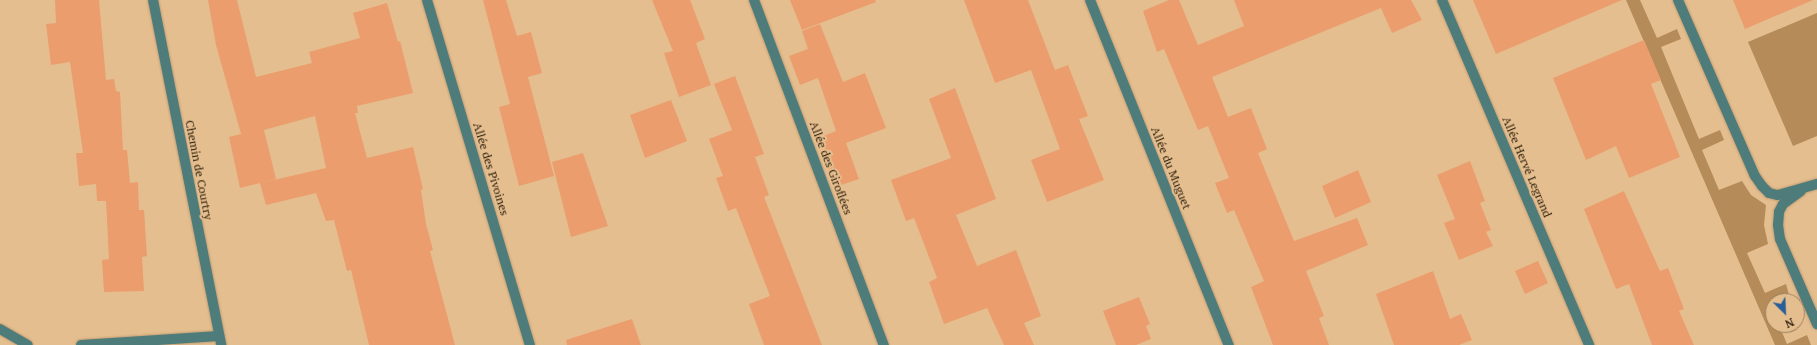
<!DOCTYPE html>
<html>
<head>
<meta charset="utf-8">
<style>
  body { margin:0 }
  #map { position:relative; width:1817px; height:345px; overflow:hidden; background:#e5be8f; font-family:"PT Serif",serif }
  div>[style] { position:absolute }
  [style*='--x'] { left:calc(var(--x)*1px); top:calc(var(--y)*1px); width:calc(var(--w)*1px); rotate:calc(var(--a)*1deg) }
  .green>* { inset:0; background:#b48b59 }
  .building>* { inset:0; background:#eb9d6d }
  .roads { filter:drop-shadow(0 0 1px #c09e74) drop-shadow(0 0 1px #c09e74) }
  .minor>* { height:10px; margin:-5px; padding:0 5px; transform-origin:5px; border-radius:5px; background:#4e7c7a }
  span { translate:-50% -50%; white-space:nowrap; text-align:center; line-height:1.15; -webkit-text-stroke:4px #e5be8f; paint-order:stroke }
  .street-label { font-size:12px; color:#2b1d0a }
  .north { position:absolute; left:1765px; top:293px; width:40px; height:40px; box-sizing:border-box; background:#e5be8f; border:1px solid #9b7e5a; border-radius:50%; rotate:156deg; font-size:11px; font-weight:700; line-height:16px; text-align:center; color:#2b1d0a }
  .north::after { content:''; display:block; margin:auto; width:14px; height:18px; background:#285f98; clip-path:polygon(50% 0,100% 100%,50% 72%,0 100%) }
</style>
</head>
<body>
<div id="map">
  <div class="green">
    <div style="clip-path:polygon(1626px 0,1640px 0,1657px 38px,1677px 29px,1681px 39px,1661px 47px,1699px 139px,1720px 130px,1724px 140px,1702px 150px,1719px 190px,1742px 181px,1751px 195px,1766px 205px,1764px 225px,1768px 244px,1747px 253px,1765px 293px,1786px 284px,1789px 295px,1769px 304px,1773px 312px,1773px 325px,1779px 325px,1787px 344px,1807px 335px,1811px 345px,1775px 345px)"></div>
    <div style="clip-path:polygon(1817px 13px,1817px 136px,1793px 146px,1748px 42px)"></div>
  </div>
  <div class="building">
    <div style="clip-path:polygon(55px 0,99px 0,106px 80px,114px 79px,116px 91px,120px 92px,123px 150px,127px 150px,130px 183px,138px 182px,139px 210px,144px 210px,147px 256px,142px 257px,144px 291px,104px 292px,102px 260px,109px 259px,106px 201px,97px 201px,96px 184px,79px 186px,76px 153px,83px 153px,70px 62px,51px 65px,46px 24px,56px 23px)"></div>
    <div style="clip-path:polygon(evenodd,208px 0,237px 0,256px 77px,312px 63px,309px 52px,360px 38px,353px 13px,387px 3px,398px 42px,400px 41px,413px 93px,357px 106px,358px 113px,355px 113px,367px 158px,413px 147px,423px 189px,421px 190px,426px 224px,433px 250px,430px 251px,455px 345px,369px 345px,351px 270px,347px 271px,334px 220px,326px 221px,316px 193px,266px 205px,260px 183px,240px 188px,229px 137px,241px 134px,216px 45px,208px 0,315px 116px,326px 168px,265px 182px,276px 179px,264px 130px,315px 116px)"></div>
    <div style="clip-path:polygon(483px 0,506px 0,517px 36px,531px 32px,542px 73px,528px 77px,554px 176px,519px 186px,499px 107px,510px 104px)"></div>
    <div style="clip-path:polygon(652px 0,690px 0,705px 39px,696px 43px,711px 85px,679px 97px,664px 53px,673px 51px)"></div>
    <div style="clip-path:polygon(790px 0,875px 0,876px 2px,802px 30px)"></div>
    <div style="clip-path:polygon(964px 0,1028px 0,1055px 70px,1068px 65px,1088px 116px,1079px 119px,1104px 180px,1047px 202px,1031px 160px,1060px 149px,1031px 70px,995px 83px)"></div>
    <div style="clip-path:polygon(1169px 0,1179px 0,1198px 45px,1244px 26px,1234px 0,1411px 0,1422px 20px,1392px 33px,1381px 8px,1212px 77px,1228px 117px,1251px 108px,1267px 149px,1258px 153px,1294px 241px,1357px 218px,1368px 245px,1306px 271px,1324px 316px,1319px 318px,1329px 345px,1273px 345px,1251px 287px,1264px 281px,1234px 210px,1227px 213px,1215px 183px,1229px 178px,1208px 126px,1198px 130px,1164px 49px,1157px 52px,1143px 11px)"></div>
    <div style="clip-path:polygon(1473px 0,1622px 0,1496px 54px)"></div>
    <div style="clip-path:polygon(1733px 0,1813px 0,1745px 29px)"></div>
    <div style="clip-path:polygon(820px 24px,843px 82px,865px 73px,886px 128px,846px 143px,859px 179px,835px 187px,816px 139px,836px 131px,818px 78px,800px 85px,789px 56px,808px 49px,802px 31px)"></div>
    <div style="clip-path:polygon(1644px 40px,1661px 80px,1651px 84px,1680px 157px,1629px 178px,1616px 146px,1586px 160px,1553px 78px)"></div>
    <div style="clip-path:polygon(735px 76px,764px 154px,755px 157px,769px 195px,764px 197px,822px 345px,764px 345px,749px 304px,770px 296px,736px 208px,728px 211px,716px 178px,723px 176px,709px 139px,732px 130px,714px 84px)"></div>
    <div style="clip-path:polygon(955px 88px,996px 199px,956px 215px,977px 266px,1016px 250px,1041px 316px,1024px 323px,1034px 345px,1004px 345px,987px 308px,944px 324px,929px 282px,937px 278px,914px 218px,906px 221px,891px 180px,951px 158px,929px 99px)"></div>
    <div style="clip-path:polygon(671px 100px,687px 141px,645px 158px,630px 115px)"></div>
    <div style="clip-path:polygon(583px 153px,608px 226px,571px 237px,552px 162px)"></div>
    <div style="clip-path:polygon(1470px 161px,1485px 201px,1480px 203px,1491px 230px,1486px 232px,1493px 246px,1459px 260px,1444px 223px,1455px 219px,1437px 175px)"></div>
    <div style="clip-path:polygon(1358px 170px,1371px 202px,1335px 218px,1322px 186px)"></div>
    <div style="clip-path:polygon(1624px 191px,1660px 271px,1668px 268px,1684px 309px,1679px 311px,1694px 345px,1652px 345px,1629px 284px,1616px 289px,1584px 209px)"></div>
    <div style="clip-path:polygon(1538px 261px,1548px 283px,1525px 294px,1515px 271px)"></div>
    <div style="clip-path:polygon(1433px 271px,1450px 319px,1461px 314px,1472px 340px,1459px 345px,1394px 345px,1376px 294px)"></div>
    <div style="clip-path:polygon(1139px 297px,1150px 324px,1146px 326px,1151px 339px,1136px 345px,1116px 345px,1103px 311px)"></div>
    <div style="clip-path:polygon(632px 319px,641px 345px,567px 345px,566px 340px)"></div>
  </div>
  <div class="roads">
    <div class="minor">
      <div style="--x:153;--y:0;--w:352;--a:78.8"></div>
      <div style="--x:427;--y:0;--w:360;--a:73.4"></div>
      <div style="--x:754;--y:0;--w:369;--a:69.4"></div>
      <div style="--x:1090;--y:0;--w:372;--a:68.1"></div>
      <div style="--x:1442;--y:0;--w:375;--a:66.9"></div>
      <div style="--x:1678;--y:0;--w:192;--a:66.4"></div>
      <div style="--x:1755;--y:176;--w:12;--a:55"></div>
      <div style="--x:1762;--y:186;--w:10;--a:45"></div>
      <div style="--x:1769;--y:193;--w:9;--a:13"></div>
      <div style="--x:1778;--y:195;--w:41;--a:-15.8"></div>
      <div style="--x:1801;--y:191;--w:22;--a:144"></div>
      <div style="--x:1783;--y:204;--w:9;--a:117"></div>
      <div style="--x:1779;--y:212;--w:13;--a:94"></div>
      <div style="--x:1778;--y:225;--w:14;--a:82"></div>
      <div style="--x:1780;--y:239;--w:93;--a:66.5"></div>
      <div style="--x:0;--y:329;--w:32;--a:30"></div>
      <div style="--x:81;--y:345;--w:138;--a:-3.7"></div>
    </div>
  </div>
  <div class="street-label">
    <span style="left:1527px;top:167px;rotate:67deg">Allée Hervé Legrand</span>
    <span style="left:831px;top:168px;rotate:69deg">Allée des Giroflées</span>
    <span style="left:1171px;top:168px;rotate:68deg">Allée du Muguet</span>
    <span style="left:491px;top:169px;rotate:73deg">Allée des Pivoines</span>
    <span style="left:199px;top:170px;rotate:79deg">Chemin de Courtry</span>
  </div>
  <div class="north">N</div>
</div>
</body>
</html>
